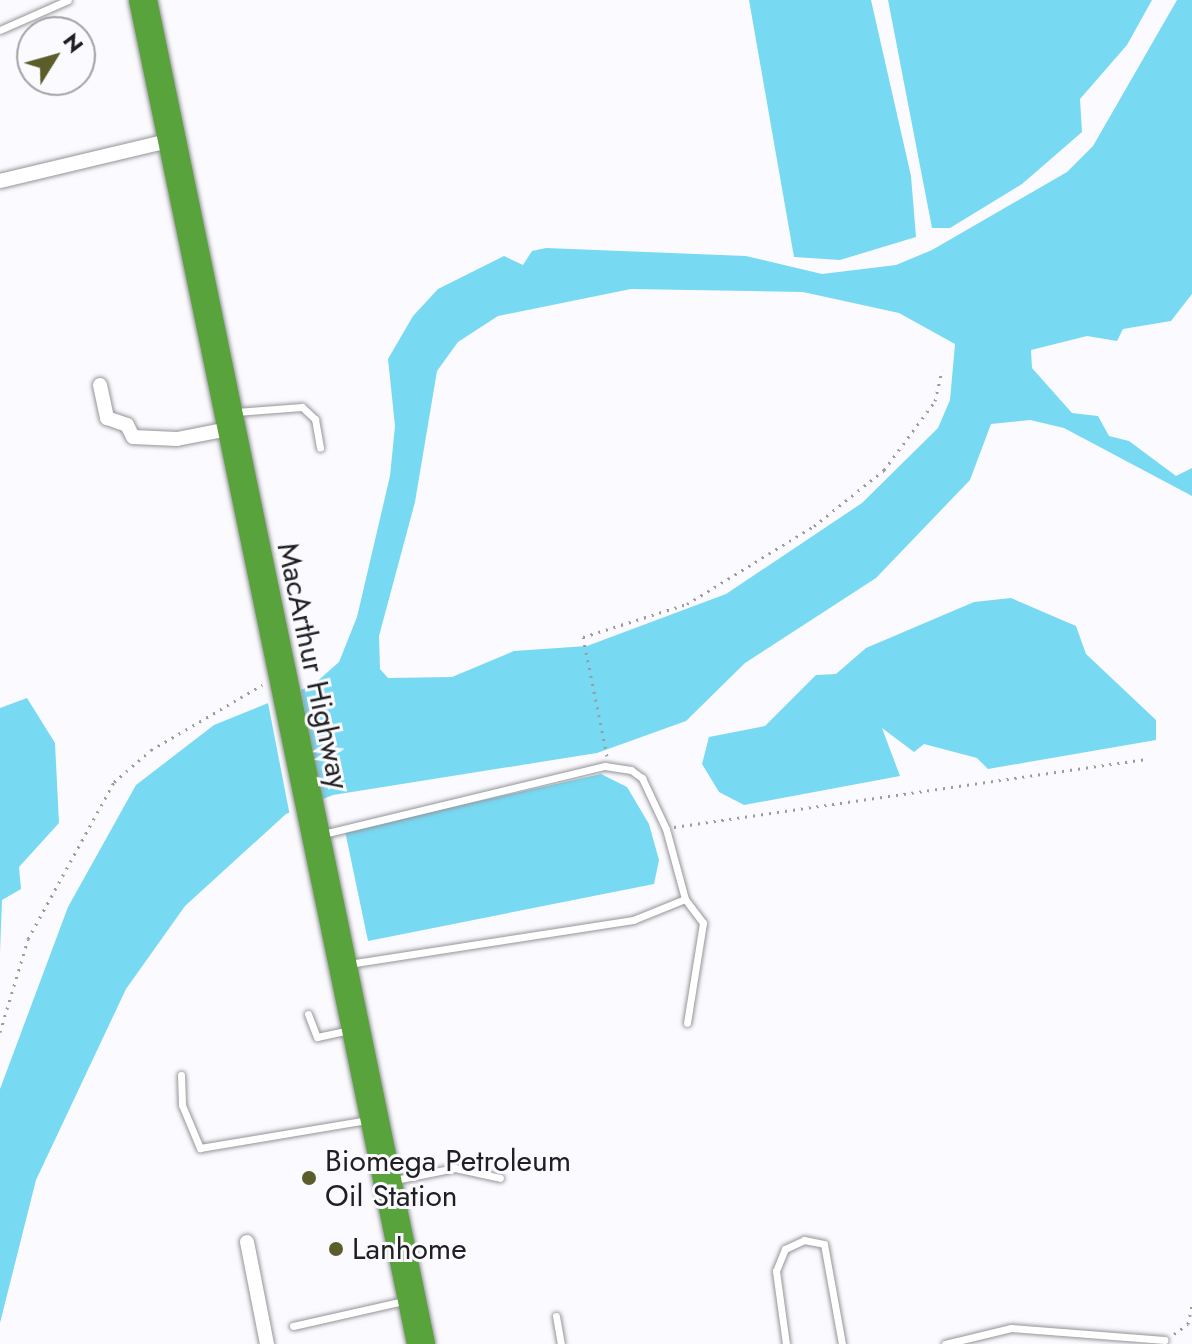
<!DOCTYPE html>
<html>
<head>
<meta charset="utf-8">
<style>
  body { margin:0 }
  #map { position:relative; width:1192px; height:1344px; overflow:hidden; background:#fbfbff; font-family:Jost,sans-serif }
  div>[style] { position:absolute }
  [style*='--x'] { left:calc(var(--x)*1px); top:calc(var(--y)*1px); width:calc(var(--w)*1px); rotate:calc(var(--a)*1deg) }
  .water>* { inset:0; background:#78d9f2 }
  .pier>* { inset:0; background:#fbfbff }
  .path>* { height:3px; margin-top:-1.5px; transform-origin:0; background:repeating-linear-gradient(90deg,#9c9c9f 0 2px,transparent 0 8px) }
  .roads { filter:drop-shadow(0 0 2px #949499) drop-shadow(0 0 2px #949499) }
  .lane>* { height:7px; margin:-3.5px; padding:0 3.5px; transform-origin:3.5px; border-radius:3.5px; background:#fff }
  .street>* { height:14px; margin:-7px; padding:0 7px; transform-origin:7px; border-radius:7px; background:#fff }
  .highway>* { height:28px; margin:-14px; padding:0 14px; transform-origin:14px; border-radius:14px; background:#59a33c }
  .dots>* { width:22px; height:22px; translate:-50% -50%; box-sizing:border-box; border:4px solid #fbfbff; border-radius:50% }
  span { translate:-50% -50%; white-space:nowrap; text-align:center; line-height:1.15; -webkit-text-stroke:6px #fbfbff; paint-order:stroke }
  .street-label { font-size:30px; color:#202022 }
  .poi-label { font-size:30px; color:#202022 }
  .left { translate:0 -50%; text-align:left }
  .north { position:absolute; left:16px; top:16px; width:80px; height:80px; box-sizing:border-box; background:#fbfbff; border:2px solid #a3a3a7; border-radius:50%; rotate:53deg; font-size:22px; font-weight:700; line-height:32px; text-align:center; color:#202022 }
  .north::after { content:''; display:block; margin:auto; width:28px; height:36px; background:#5b5e2b; clip-path:polygon(50% 0,100% 100%,50% 72%,0 100%) }
</style>
</head>
<body>
<div id="map">
  <div class="water">
    <div style="clip-path:polygon(871px 0,911px 176px,916px 237px,840px 260px,794px 257px,749px 0)"></div>
    <div style="clip-path:polygon(888px 0,1152px 0,1127px 45px,1080px 99px,1082px 132px,1022px 184px,950px 228px,932px 228px)"></div>
    <div style="clip-path:polygon(evenodd,1177px 0,1192px 0,1192px 294px,1171px 321px,1123px 329px,1117px 341px,1087px 336px,1031px 350px,1032px 368px,1072px 413px,1098px 416px,1109px 436px,1129px 441px,1176px 476px,1192px 468px,1192px 496px,1064px 428px,1030px 420px,991px 424px,970px 480px,876px 578px,745px 663px,686px 721px,597px 753px,333px 795px,286px 814px,185px 906px,126px 989px,36px 1180px,0 1323px,0 1089px,68px 907px,136px 785px,214px 725px,313px 685px,339px 662px,357px 617px,390px 476px,395px 426px,388px 359px,413px 316px,438px 289px,504px 256px,523px 265px,532px 251px,546px 248px,746px 256px,822px 274px,896px 265px,932px 250px,1067px 172px,1093px 146px,1177px 0,631px 289px,803px 292px,899px 313px,955px 344px,950px 400px,938px 428px,862px 503px,726px 594px,587px 646px,514px 651px,452px 677px,388px 678px,380px 669px,379px 636px,415px 502px,437px 371px,458px 342px,498px 316px,631px 289px)"></div>
    <div style="clip-path:polygon(1011px 598px,1076px 626px,1086px 654px,1156px 720px,1156px 740px,988px 769px,977px 758px,924px 744px,914px 752px,882px 728px,900px 776px,744px 805px,719px 792px,702px 764px,709px 737px,765px 726px,816px 675px,836px 674px,866px 648px,974px 602px)"></div>
    <div style="clip-path:polygon(27px 698px,55px 743px,59px 823px,19px 867px,21px 889px,2px 900px,0 953px,0 708px)"></div>
    <div style="clip-path:polygon(601px 774px,627px 787px,649px 824px,659px 860px,654px 884px,368px 941px,345px 831px)"></div>
  </div>
  <div class="pier">
    <div style="clip-path:polygon(300px 686px,323px 802px,290px 816px,267px 698px)"></div>
  </div>
  <div class="path">
    <div style="--x:607;--y:756;--w:121;--a:-101.4"></div>
    <div style="--x:583;--y:637;--w:109;--a:-17.6"></div>
    <div style="--x:687;--y:604;--w:149;--a:-31.6"></div>
    <div style="--x:814;--y:526;--w:90;--a:-38.7"></div>
    <div style="--x:884;--y:470;--w:86;--a:-53.5"></div>
    <div style="--x:935;--y:401;--w:32;--a:-77"></div>
    <div style="--x:674;--y:827;--w:474;--a:-8.2"></div>
    <div style="--x:0;--y:1032;--w:97;--a:-73.2"></div>
    <div style="--x:28;--y:939;--w:179;--a:-61.3"></div>
    <div style="--x:114;--y:782;--w:49;--a:-40.9"></div>
    <div style="--x:151;--y:750;--w:129;--a:-30.4"></div>
    <div style="--x:1174;--y:1334;--w:17;--a:-36"></div>
    <div style="--x:1188;--y:1324;--w:19;--a:-78"></div>
  </div>
  <div class="roads">
    <div class="lane">
      <div style="--x:0;--y:30;--w:74;--a:-23.8"></div>
      <div style="--x:236;--y:412;--w:66;--a:-4.3"></div>
      <div style="--x:302;--y:407;--w:18;--a:43"></div>
      <div style="--x:315;--y:419;--w:29;--a:80"></div>
      <div style="--x:323;--y:834;--w:290;--a:-13.6"></div>
      <div style="--x:605;--y:766;--w:26;--a:9"></div>
      <div style="--x:631;--y:770;--w:14;--a:36"></div>
      <div style="--x:642;--y:778;--w:56;--a:64.8"></div>
      <div style="--x:666;--y:829;--w:73;--a:74.8"></div>
      <div style="--x:685;--y:899;--w:56;--a:158"></div>
      <div style="--x:633;--y:920;--w:286;--a:171.2"></div>
      <div style="--x:685;--y:899;--w:30;--a:53"></div>
      <div style="--x:703;--y:923;--w:101;--a:99.1"></div>
      <div style="--x:308;--y:1014;--w:25;--a:69"></div>
      <div style="--x:317;--y:1037;--w:33;--a:-12"></div>
      <div style="--x:181;--y:1075;--w:30;--a:88"></div>
      <div style="--x:182;--y:1105;--w:47;--a:67.3"></div>
      <div style="--x:200;--y:1148;--w:169;--a:-9.5"></div>
      <div style="--x:395;--y:1180;--w:61;--a:-11.3"></div>
      <div style="--x:455;--y:1168;--w:46;--a:12.5"></div>
      <div style="--x:556;--y:1316;--w:28;--a:80"></div>
      <div style="--x:293;--y:1326;--w:114;--a:-12.7"></div>
      <div style="--x:786;--y:1344;--w:74;--a:-97.8"></div>
      <div style="--x:776;--y:1271;--w:24;--a:-68"></div>
      <div style="--x:785;--y:1249;--w:21;--a:-25"></div>
      <div style="--x:804;--y:1240;--w:20;--a:11"></div>
      <div style="--x:824;--y:1244;--w:102;--a:79.8"></div>
      <div style="--x:945;--y:1344;--w:68;--a:-13.6"></div>
      <div style="--x:1011;--y:1328;--w:154;--a:4.5"></div>
    </div>
    <div class="street">
      <div style="--x:0;--y:181;--w:177;--a:-13.4"></div>
      <div style="--x:100;--y:385;--w:34;--a:78"></div>
      <div style="--x:107;--y:418;--w:21;--a:19"></div>
      <div style="--x:127;--y:425;--w:13;--a:63"></div>
      <div style="--x:133;--y:437;--w:44;--a:2.6"></div>
      <div style="--x:177;--y:439;--w:53;--a:-10.9"></div>
      <div style="--x:247;--y:1242;--w:104;--a:78.9"></div>
    </div>
    <div class="highway">
      <div style="--x:143;--y:0;--w:1372;--a:78.31"></div>
    </div>
  </div>
  <div class="dots">
    <div style="left:309px;top:1178px;background:#5b5e2b"></div>
    <div style="left:336px;top:1249px;background:#5b5e2b"></div>
  </div>
  <div class="street-label">
    <span style="left:313px;top:666px;rotate:78deg">MacArthur Highway</span>
  </div>
  <div class="poi-label">
    <span class="left" style="left:325px;top:1178px">Biomega Petroleum<br>Oil Station</span>
    <span class="left" style="left:352px;top:1249px">Lanhome</span>
  </div>
  <div class="north">N</div>
</div>
</body>
</html>
